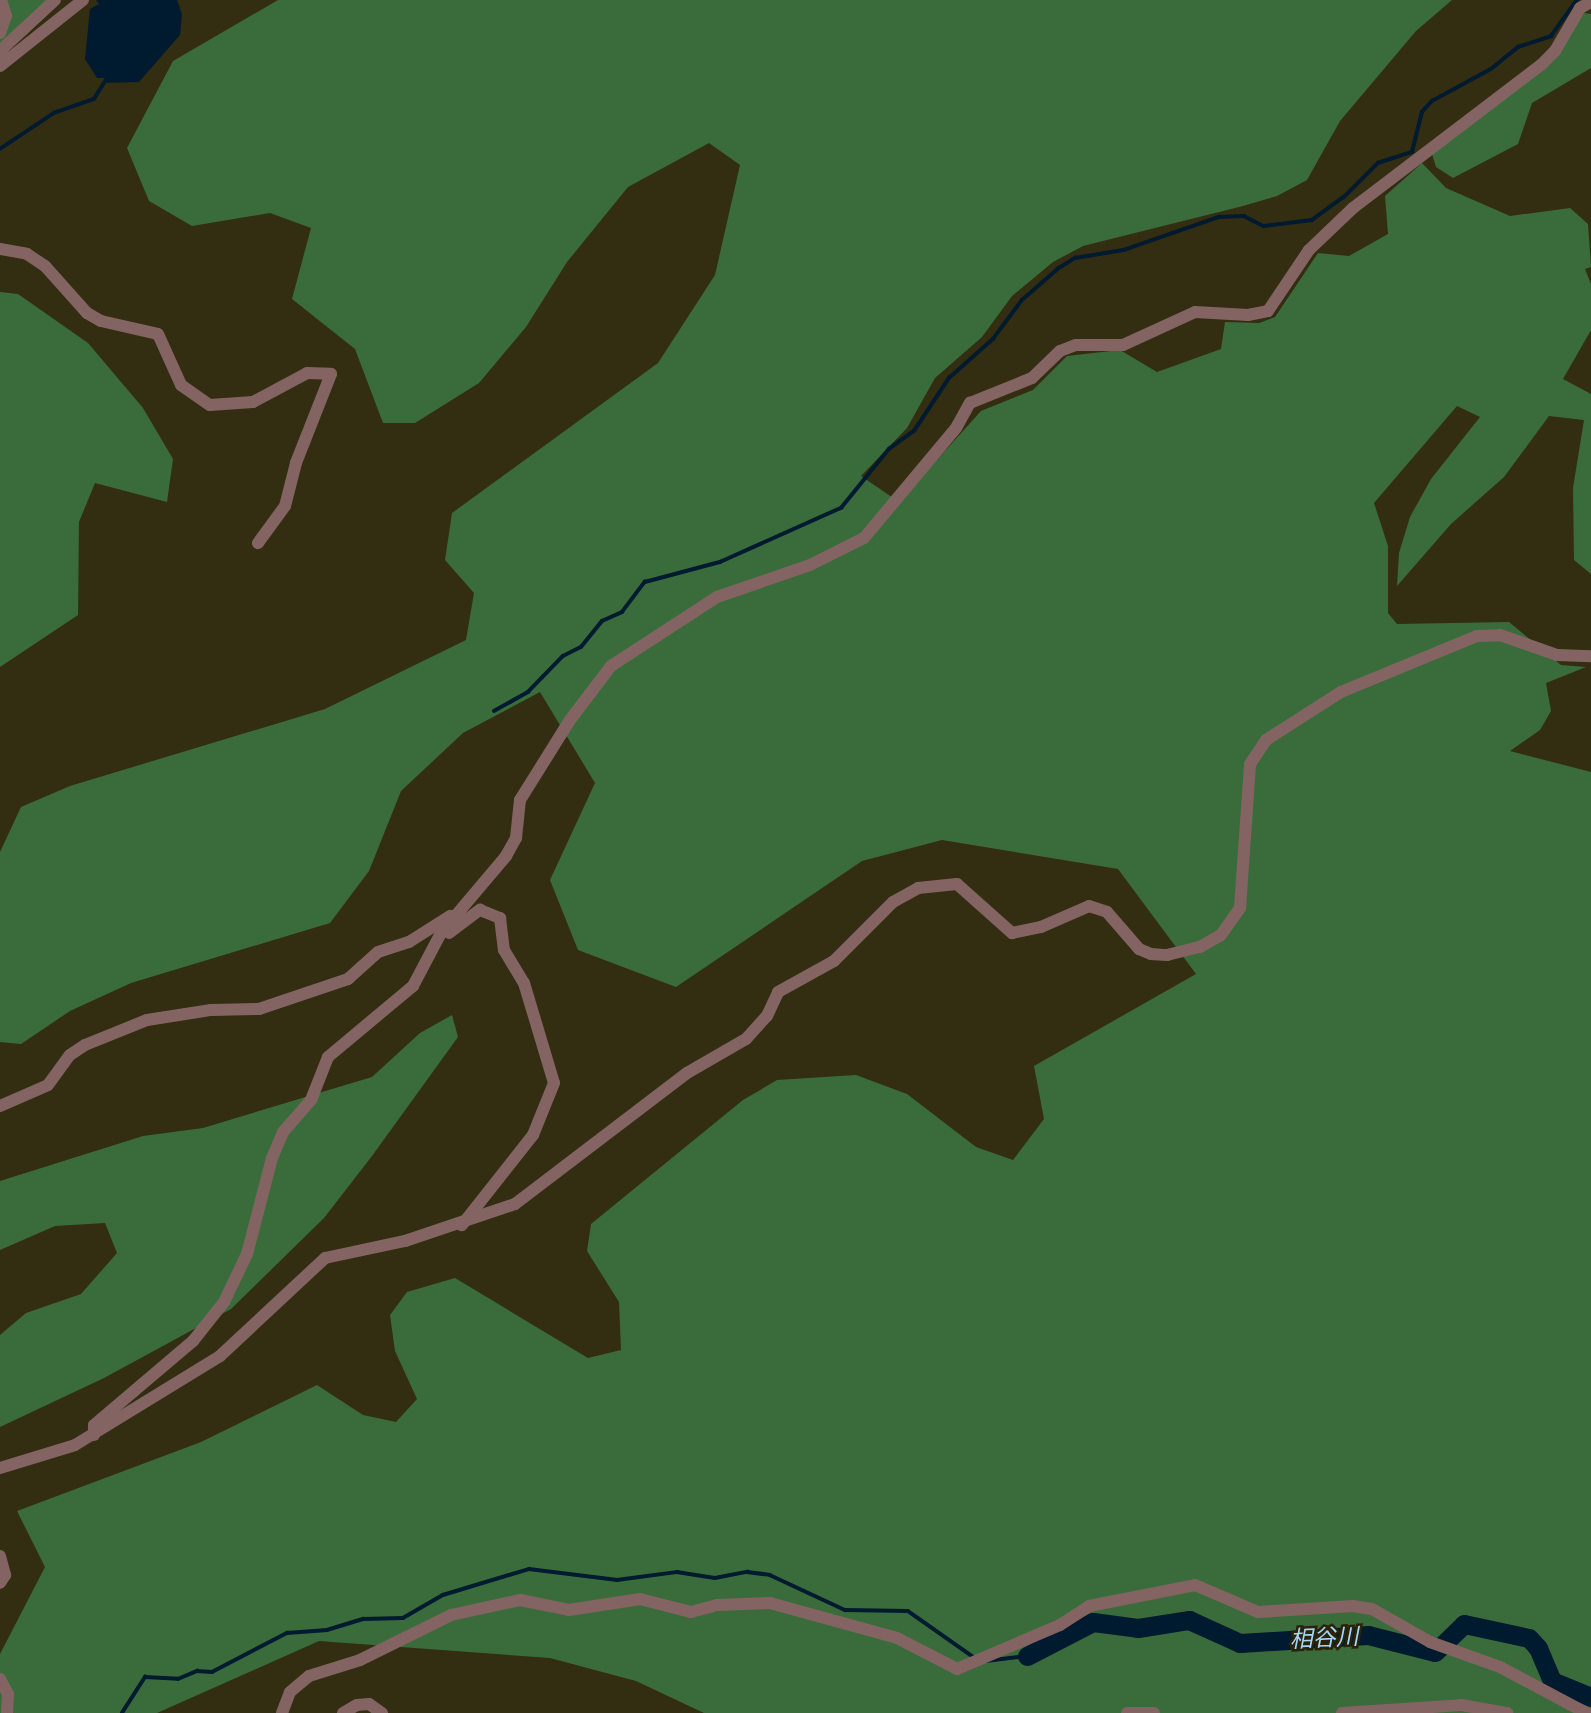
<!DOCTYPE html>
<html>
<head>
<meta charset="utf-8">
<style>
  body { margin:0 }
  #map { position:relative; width:1591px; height:1713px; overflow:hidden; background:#332d12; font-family:"PT Sans Narrow","Noto Sans JP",sans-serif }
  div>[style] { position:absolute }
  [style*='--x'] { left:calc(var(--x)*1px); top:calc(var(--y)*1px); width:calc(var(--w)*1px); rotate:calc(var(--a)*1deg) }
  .forest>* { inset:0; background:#3a6c3b }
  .water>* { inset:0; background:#001a30 }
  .stream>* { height:3.5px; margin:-1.75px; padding:0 1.75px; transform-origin:1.75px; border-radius:1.75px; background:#001a30 }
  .river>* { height:19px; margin:-9.5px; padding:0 9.5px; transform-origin:9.5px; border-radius:9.5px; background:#001a30 }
  .minor>* { height:12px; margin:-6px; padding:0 6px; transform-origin:6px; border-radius:6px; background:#846463 }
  span { translate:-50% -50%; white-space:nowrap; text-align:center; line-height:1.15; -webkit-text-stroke:5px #292308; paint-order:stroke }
  .water-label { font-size:23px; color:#a6d6fd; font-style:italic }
</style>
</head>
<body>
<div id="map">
  <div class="forest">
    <div style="clip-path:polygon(0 0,61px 0,0 47px)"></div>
    <div style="clip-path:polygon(278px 0,1452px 0,1416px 31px,1340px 121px,1307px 180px,1277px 196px,1243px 206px,1083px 246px,1053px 262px,1012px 296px,982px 337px,935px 378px,907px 428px,861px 476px,899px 502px,981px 411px,1033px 390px,1067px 356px,1120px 350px,1157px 372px,1221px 349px,1225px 322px,1259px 323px,1275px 317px,1318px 253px,1349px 256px,1388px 234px,1385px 196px,1422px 163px,1446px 188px,1510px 216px,1570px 208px,1588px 224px,1591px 267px,1585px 269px,1591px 284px,1591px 330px,1563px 379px,1591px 394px,1591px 574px,1574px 560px,1573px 488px,1584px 420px,1549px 416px,1504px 477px,1451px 524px,1397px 586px,1399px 553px,1410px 517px,1431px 479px,1480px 417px,1457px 406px,1374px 503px,1388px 546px,1388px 613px,1397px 624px,1509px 622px,1561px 665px,1586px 667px,1546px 683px,1551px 711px,1540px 730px,1510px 751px,1591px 772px,1591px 1713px,704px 1713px,636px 1681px,550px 1658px,319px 1641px,157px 1713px,0 1713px,0 1654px,45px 1567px,17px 1511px,201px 1442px,317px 1385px,363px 1415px,396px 1422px,417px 1399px,395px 1351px,390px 1315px,407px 1292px,455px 1278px,588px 1358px,621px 1350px,619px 1302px,587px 1251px,591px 1224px,743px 1100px,777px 1080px,856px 1075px,907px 1094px,976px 1147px,1013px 1160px,1044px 1119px,1034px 1066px,1196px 974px,1118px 869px,942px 840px,862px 861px,676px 987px,578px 950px,550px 880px,595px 783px,540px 692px,463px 733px,401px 791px,369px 871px,330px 923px,131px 983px,70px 1011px,21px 1044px,0 1042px,0 852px,21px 807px,70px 786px,325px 709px,466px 640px,474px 593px,445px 560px,452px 513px,658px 363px,715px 275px,740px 165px,709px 143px,628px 187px,567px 262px,526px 327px,479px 383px,415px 423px,383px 423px,355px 349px,292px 299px,311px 228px,270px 213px,192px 226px,149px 201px,127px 148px,173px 61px)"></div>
    <div style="clip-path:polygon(1584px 13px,1591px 14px,1591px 68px,1532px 103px,1518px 144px,1453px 178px,1436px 167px,1432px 154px,1543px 70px)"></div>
    <div style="clip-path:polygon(0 292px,18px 294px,88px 343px,143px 408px,173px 459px,167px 502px,95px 483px,79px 522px,78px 615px,0 667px)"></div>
    <div style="clip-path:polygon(452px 1015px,458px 1037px,372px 1156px,324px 1218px,231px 1309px,104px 1378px,0 1427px,0 1335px,26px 1313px,81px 1294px,117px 1253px,105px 1223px,55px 1226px,0 1250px,0 1181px,143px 1136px,203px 1128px,372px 1077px,420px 1033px)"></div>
  </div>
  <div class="water">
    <div style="clip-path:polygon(96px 0,177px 0,182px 14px,180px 35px,139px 82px,103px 83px,106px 78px,97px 78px,85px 59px,90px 9px,99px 4px)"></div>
  </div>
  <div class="stream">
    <div style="--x:0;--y:149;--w:65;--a:-33.7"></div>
    <div style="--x:54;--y:113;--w:42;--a:-19.3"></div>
    <div style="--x:94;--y:99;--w:22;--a:-58"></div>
    <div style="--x:494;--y:711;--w:39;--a:-29"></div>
    <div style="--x:528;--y:692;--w:50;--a:-45.8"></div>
    <div style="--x:563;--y:656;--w:20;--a:-27"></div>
    <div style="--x:581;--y:647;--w:33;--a:-51"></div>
    <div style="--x:602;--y:621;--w:22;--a:-24"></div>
    <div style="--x:622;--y:612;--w:38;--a:-53"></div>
    <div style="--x:645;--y:582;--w:78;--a:-14.9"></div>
    <div style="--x:720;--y:562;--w:133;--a:-24.1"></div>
    <div style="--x:841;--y:508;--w:76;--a:-50.9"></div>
    <div style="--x:889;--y:449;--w:31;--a:-36"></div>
    <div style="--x:914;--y:431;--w:64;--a:-56.6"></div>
    <div style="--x:949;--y:378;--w:59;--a:-41.6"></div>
    <div style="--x:993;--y:339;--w:49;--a:-53.4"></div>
    <div style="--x:1022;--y:300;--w:49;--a:-40.9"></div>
    <div style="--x:1059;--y:268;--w:19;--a:-32"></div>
    <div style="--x:1075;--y:258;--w:50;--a:-9.3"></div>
    <div style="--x:1124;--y:250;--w:101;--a:-19.2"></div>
    <div style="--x:1219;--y:217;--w:25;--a:-2"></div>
    <div style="--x:1244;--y:216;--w:22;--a:27"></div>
    <div style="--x:1264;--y:226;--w:48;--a:-7.1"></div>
    <div style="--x:1312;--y:220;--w:39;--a:-36"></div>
    <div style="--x:1344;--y:197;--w:48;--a:-45"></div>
    <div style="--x:1378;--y:163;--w:36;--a:-18"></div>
    <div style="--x:1412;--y:152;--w:41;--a:-76"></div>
    <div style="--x:1422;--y:112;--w:15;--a:-48"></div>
    <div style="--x:1432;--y:101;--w:67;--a:-28.5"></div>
    <div style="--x:1491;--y:69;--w:35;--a:-39"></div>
    <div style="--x:1518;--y:47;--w:35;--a:-18"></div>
    <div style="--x:1551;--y:36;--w:44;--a:-54.2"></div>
    <div style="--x:986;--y:1661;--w:41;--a:-7"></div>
    <div style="--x:122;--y:1713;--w:43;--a:-57.4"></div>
    <div style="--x:145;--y:1677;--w:33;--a:3"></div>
    <div style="--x:178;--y:1679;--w:21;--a:-23"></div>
    <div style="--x:197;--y:1671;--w:15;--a:4"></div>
    <div style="--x:212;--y:1672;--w:85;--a:-27.5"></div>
    <div style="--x:287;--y:1633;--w:40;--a:-4.3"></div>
    <div style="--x:327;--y:1630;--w:38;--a:-17"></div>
    <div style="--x:363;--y:1619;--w:40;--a:-1.4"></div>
    <div style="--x:403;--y:1618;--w:46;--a:-29.9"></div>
    <div style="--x:443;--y:1595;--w:90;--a:-16.8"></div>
    <div style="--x:529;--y:1569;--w:89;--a:7.1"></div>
    <div style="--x:617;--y:1580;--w:61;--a:-7.6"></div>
    <div style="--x:677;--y:1572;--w:38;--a:9"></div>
    <div style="--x:715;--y:1578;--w:33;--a:-11"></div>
    <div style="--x:747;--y:1572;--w:23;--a:7"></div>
    <div style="--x:770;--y:1575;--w:83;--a:25"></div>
    <div style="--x:845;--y:1610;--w:63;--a:0.9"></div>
    <div style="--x:908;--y:1611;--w:82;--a:35"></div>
  </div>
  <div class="river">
    <div style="--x:1027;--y:1656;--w:74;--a:-27.3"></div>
    <div style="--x:1093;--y:1622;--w:45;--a:7.6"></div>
    <div style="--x:1138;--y:1628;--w:52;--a:-8.9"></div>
    <div style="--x:1189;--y:1620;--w:56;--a:24.3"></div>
    <div style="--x:1240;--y:1643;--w:128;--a:-3.6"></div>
    <div style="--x:1368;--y:1635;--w:69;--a:14.2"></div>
    <div style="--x:1435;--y:1652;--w:40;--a:-44"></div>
    <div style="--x:1464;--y:1624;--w:66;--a:12.2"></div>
    <div style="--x:1529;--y:1638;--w:13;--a:48"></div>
    <div style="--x:1538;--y:1648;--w:36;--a:67"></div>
    <div style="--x:1552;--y:1681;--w:42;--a:22.3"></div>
  </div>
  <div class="minor">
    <div style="--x:0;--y:33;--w:18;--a:-71"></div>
    <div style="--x:6;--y:16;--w:17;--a:-107"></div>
    <div style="--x:4;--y:62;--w:13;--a:-99"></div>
    <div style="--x:2;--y:49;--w:72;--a:-42.8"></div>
    <div style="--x:0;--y:66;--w:106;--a:-38.5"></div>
    <div style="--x:0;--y:249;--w:27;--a:10"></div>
    <div style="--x:27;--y:254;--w:22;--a:34"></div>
    <div style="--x:45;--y:266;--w:63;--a:48.2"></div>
    <div style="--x:87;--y:313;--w:16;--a:30"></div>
    <div style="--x:101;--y:321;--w:58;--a:12.8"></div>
    <div style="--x:158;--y:334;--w:56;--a:65.7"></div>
    <div style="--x:181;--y:385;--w:35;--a:35"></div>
    <div style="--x:210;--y:405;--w:43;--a:-4"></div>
    <div style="--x:253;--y:402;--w:61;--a:-28.2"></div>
    <div style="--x:307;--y:373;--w:24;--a:2"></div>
    <div style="--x:331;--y:374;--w:96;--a:111.5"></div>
    <div style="--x:296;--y:463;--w:44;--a:104.3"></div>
    <div style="--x:285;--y:506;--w:46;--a:126.1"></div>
    <div style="--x:449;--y:933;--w:39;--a:-37"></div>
    <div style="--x:480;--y:910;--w:22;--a:22"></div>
    <div style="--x:500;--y:918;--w:32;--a:83"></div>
    <div style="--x:504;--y:950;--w:39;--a:59"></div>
    <div style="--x:524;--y:983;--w:104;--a:73.3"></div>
    <div style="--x:554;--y:1083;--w:56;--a:112"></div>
    <div style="--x:533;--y:1135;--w:115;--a:128.3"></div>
    <div style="--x:0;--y:1106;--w:52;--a:-23.6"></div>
    <div style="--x:48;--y:1085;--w:37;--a:-54"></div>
    <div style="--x:70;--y:1055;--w:18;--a:-34"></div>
    <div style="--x:85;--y:1045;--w:67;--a:-22"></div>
    <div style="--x:147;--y:1020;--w:65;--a:-8.9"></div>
    <div style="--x:211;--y:1010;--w:48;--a:-1.2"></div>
    <div style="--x:259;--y:1009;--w:94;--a:-18.6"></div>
    <div style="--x:348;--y:979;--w:40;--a:-42"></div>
    <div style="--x:378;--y:952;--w:33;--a:-18"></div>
    <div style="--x:409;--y:942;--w:49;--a:-32.4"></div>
    <div style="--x:94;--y:1435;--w:10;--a:-90"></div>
    <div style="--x:94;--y:1425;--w:130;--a:-40.3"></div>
    <div style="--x:193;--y:1341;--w:50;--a:-51.5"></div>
    <div style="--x:224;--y:1302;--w:53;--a:-64.4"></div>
    <div style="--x:247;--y:1254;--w:99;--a:-75.4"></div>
    <div style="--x:272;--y:1158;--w:28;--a:-67"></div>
    <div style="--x:283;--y:1132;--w:43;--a:-48.8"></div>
    <div style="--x:311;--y:1100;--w:46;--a:-68.4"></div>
    <div style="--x:328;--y:1057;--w:111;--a:-39.9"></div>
    <div style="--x:413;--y:986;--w:60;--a:-62.2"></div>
    <div style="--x:441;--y:933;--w:101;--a:-49.8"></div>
    <div style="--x:506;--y:856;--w:21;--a:-61"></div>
    <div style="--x:516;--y:838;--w:38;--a:-84"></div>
    <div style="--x:520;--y:800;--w:94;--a:-58"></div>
    <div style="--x:570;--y:720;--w:68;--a:-52.8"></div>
    <div style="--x:611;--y:666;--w:126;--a:-33.1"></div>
    <div style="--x:717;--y:597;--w:98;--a:-19"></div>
    <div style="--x:810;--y:565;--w:60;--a:-26.6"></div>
    <div style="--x:864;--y:538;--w:143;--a:-50.1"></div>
    <div style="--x:956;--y:428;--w:29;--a:-61"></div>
    <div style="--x:970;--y:403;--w:67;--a:-22"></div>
    <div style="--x:1032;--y:378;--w:39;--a:-44"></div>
    <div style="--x:1060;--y:351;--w:17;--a:-21"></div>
    <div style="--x:1076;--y:345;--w:47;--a:0"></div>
    <div style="--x:1123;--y:345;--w:79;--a:-24.6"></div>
    <div style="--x:1195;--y:312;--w:53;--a:3.2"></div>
    <div style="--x:1248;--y:315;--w:20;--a:-11"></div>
    <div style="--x:1268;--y:311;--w:73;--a:-56.1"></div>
    <div style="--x:1309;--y:250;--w:61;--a:-43.7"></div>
    <div style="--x:1353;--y:208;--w:236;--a:-37.3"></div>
    <div style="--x:1541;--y:65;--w:20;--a:-45"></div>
    <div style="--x:1555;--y:51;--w:50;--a:-59.8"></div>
    <div style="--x:1580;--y:8;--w:13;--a:-29"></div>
    <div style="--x:0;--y:1468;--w:78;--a:-17"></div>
    <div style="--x:75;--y:1445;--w:170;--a:-31.5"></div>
    <div style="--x:220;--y:1356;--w:144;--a:-43"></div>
    <div style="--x:325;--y:1258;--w:82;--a:-12"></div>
    <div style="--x:405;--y:1241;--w:116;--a:-18.6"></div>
    <div style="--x:515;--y:1204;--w:216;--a:-37.3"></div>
    <div style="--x:687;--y:1073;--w:68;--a:-30"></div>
    <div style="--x:746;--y:1039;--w:31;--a:-48"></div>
    <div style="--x:767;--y:1016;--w:26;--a:-65"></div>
    <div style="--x:778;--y:992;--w:64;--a:-29"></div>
    <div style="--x:834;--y:961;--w:83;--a:-45"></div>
    <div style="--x:893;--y:902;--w:29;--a:-29"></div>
    <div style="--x:918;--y:888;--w:39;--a:-6"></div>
    <div style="--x:957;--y:884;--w:74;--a:41.7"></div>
    <div style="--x:1012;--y:933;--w:30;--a:-12"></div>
    <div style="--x:1041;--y:927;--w:52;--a:-23.6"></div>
    <div style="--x:1089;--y:906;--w:19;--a:18"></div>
    <div style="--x:1107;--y:912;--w:49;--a:49.1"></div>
    <div style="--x:1139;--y:949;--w:13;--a:23"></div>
    <div style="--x:1151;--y:954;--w:16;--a:4"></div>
    <div style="--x:1167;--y:955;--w:34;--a:-14"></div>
    <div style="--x:1200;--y:947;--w:24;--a:-30"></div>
    <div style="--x:1221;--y:935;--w:33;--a:-55"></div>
    <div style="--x:1240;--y:908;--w:144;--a:-86"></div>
    <div style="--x:1250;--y:764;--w:29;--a:-56"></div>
    <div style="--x:1266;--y:740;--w:89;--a:-32.6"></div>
    <div style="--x:1341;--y:692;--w:147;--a:-22.4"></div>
    <div style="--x:1477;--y:636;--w:23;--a:-2"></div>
    <div style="--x:1500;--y:635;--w:60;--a:19.3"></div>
    <div style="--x:1557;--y:655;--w:34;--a:2"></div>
    <div style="--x:0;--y:1556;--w:20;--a:75"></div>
    <div style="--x:5;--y:1575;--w:9;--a:122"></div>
    <div style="--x:0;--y:1679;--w:17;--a:62"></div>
    <div style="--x:8;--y:1694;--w:19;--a:93"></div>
    <div style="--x:282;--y:1713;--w:22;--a:-69"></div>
    <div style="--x:290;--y:1692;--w:25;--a:-40"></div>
    <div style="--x:309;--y:1676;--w:53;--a:-17.4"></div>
    <div style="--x:360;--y:1660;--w:102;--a:-26.3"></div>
    <div style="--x:451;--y:1615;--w:71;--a:-12.3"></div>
    <div style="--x:520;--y:1600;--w:50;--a:11.5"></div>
    <div style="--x:569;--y:1610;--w:72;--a:-8.8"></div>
    <div style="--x:640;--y:1599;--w:53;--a:14.3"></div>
    <div style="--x:691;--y:1612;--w:27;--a:-15"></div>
    <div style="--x:717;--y:1605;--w:53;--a:-2.2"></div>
    <div style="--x:770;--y:1603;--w:132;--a:15.4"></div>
    <div style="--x:897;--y:1638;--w:68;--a:27.3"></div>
    <div style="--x:957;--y:1669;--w:112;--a:-23.1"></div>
    <div style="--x:1060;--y:1625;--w:35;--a:-33"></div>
    <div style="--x:1089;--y:1606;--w:108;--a:-11.2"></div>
    <div style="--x:1195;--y:1585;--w:69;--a:23.2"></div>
    <div style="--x:1258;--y:1612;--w:95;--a:-3.6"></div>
    <div style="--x:1353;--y:1606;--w:19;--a:9"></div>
    <div style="--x:1372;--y:1609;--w:67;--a:29.6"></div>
    <div style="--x:1430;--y:1642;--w:74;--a:19.7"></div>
    <div style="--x:1500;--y:1667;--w:98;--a:28.1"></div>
    <div style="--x:343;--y:1713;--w:16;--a:-30"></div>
    <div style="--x:357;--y:1705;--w:12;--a:-5"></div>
    <div style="--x:369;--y:1704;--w:16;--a:35"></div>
    <div style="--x:1127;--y:1713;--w:27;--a:0"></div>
    <div style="--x:1342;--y:1713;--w:119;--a:-3.8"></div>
    <div style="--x:1461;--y:1705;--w:47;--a:9.9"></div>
  </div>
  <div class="water-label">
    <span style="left:1324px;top:1638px;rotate:-3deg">相谷川</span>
  </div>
</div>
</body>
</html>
